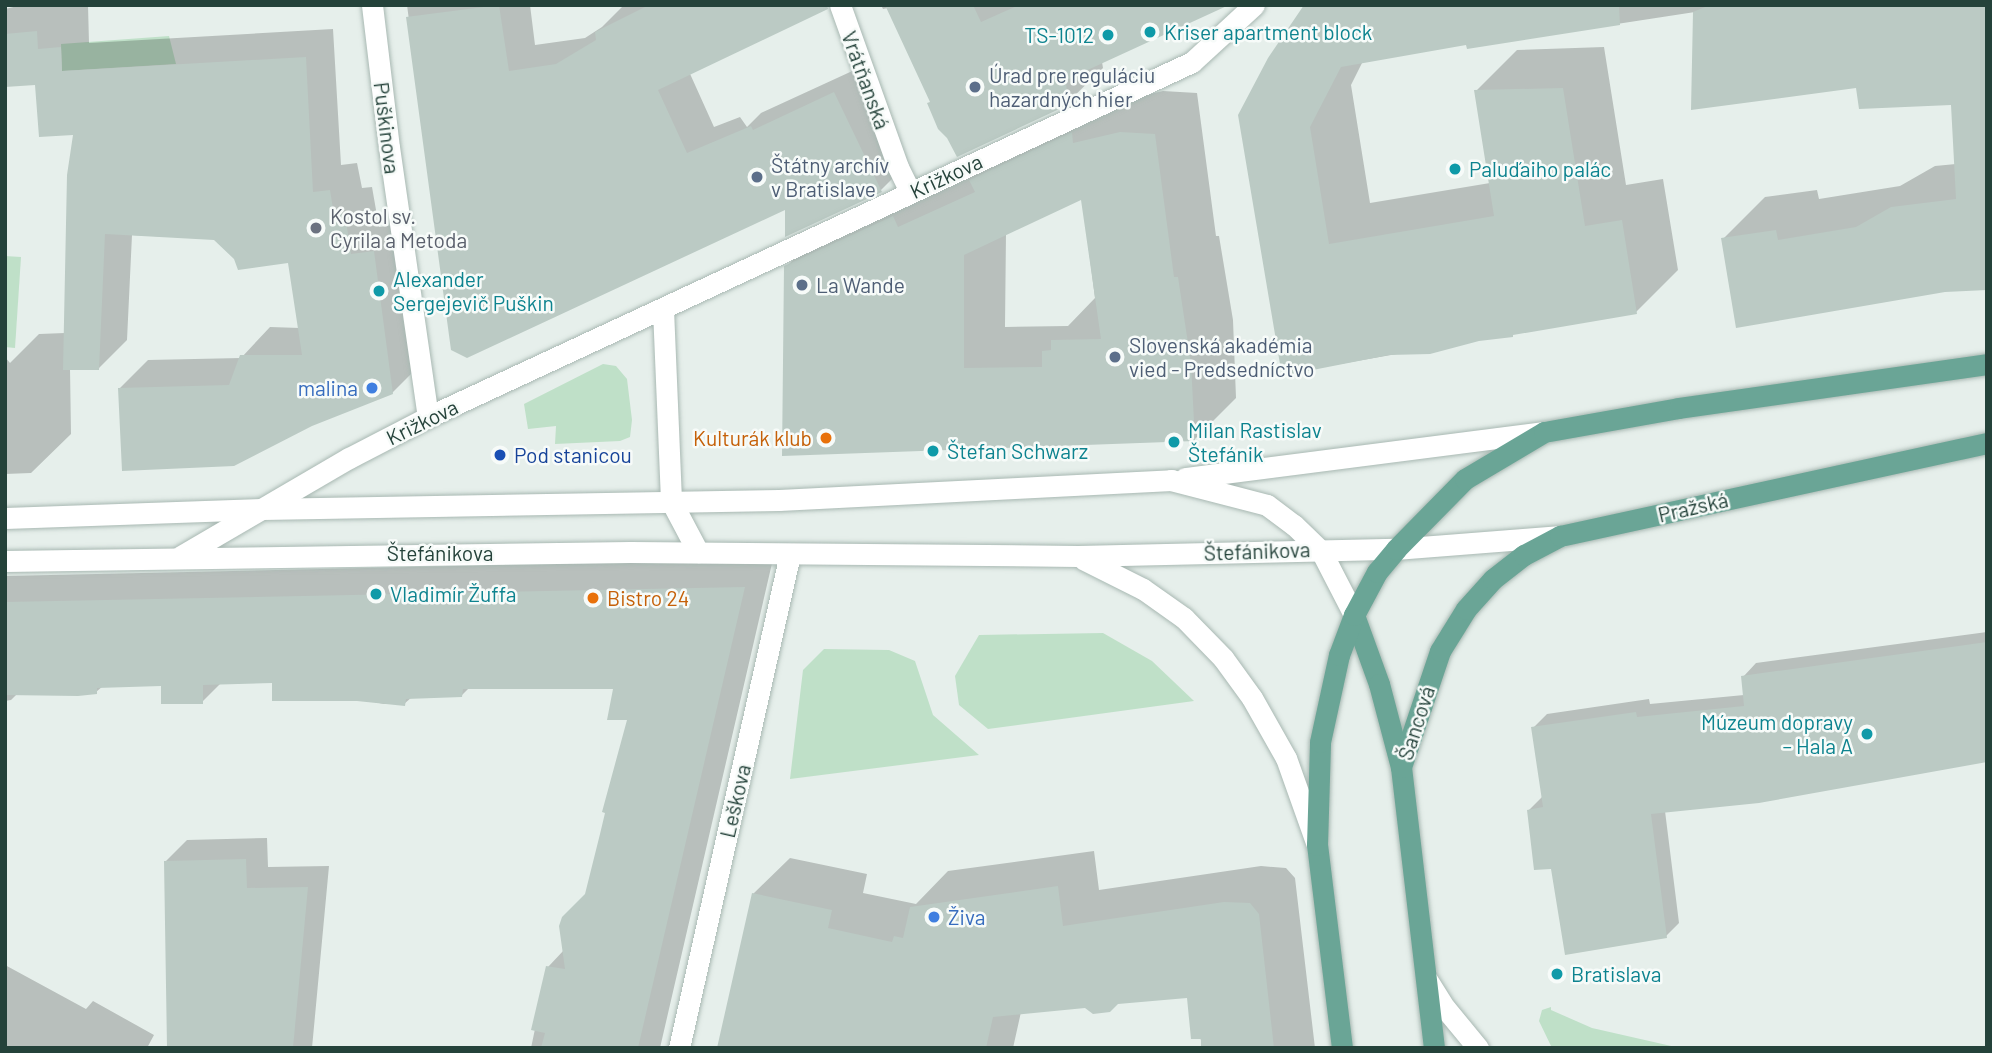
<!DOCTYPE html>
<html>
<head>
<meta charset="utf-8">
<style>
  body { margin:0 }
  #map { position:relative; width:1992px; height:1053px; overflow:hidden; background:#e6efeb; font-family:Barlow,sans-serif }
  div>[style] { position:absolute }
  [style*='--x'] { left:calc(var(--x)*1px); top:calc(var(--y)*1px); width:calc(var(--w)*1px); rotate:calc(var(--a)*1deg) }
  .green>* { inset:0; background:#bfe0c8 }
  .shadow>* { inset:0; background:#0003 }
  .building>* { inset:0; background:#bbcac4 }
  .roads { filter:drop-shadow(0 0 2px #a8b8b2) drop-shadow(0 0 2px #a8b8b2) }
  .street>* { height:21px; margin:-10.5px; padding:0 10.5px; transform-origin:10.5px; border-radius:10.5px; background:#fff }
  .secondary>* { height:21px; margin:-10.5px; padding:0 10.5px; transform-origin:10.5px; border-radius:10.5px; background:#fff }
  .primary>* { height:21px; margin:-10.5px; padding:0 10.5px; transform-origin:10.5px; border-radius:10.5px; background:#6aa596 }
  .dots>* { width:19px; height:19px; translate:-50% -50%; box-sizing:border-box; border:4px solid #f7fbf9; border-radius:50% }
  span { translate:-50% -50%; white-space:nowrap; text-align:center; line-height:1.15; -webkit-text-stroke:5px #f7fbf9; paint-order:stroke }
  .culture-label { font-size:21px; color:#0d838f }
  .left { translate:0 -50%; text-align:left }
  .right { translate:-100% -50%; text-align:right }
  .service-label { font-size:21px; color:#4e5e75 }
  .street-label { font-size:21px; color:#24423a }
  .worship-label { font-size:21px; color:#5b616d }
  .shop-label { font-size:21px; color:#366cbe }
  .food-label { font-size:21px; color:#c56008 }
  .transit-label { font-size:21px; color:#164399 }
  .frame { position:absolute; inset:0; border:7px solid #24423a; pointer-events:none }
</style>
</head>
<body>
<div id="map">
  <div class="green">
    <div style="clip-path:polygon(169px 36px,176px 64px,62px 71px,61px 44px)"></div>
    <div style="clip-path:polygon(5px 256px,21px 257px,15px 348px,5px 347px)"></div>
    <div style="clip-path:polygon(603px 364px,616px 366px,627px 379px,632px 420px,630px 437px,620px 441px,555px 444px,556px 426px,528px 429px,524px 404px)"></div>
    <div style="clip-path:polygon(1103px 633px,1152px 661px,1194px 701px,988px 729px,959px 705px,955px 676px,979px 635px)"></div>
    <div style="clip-path:polygon(824px 649px,889px 650px,915px 661px,933px 715px,979px 755px,790px 779px,803px 670px)"></div>
    <div style="clip-path:polygon(1551px 1007px,1551px 1010px,1592px 1028px,1680px 1048px,1552px 1048px,1539px 1021px,1542px 1010px)"></div>
  </div>
  <div class="shadow">
    <div style="clip-path:polygon(22px 5px,88px 5px,89px 43px,333px 29px,341px 165px,357px 163px,362px 188px,372px 187px,379px 227px,401px 224px,421px 364px,392px 393px,120px 388px,148px 360px,241px 358px,270px 327px,300px 328px,290px 261px,236px 258px,215px 239px,132px 235px,127px 340px,99px 368px,70px 368px,71px 434px,31px 473px,5px 474px,5px 357px,10px 363px,39px 334px,65px 333px,75px 133px,37px 83px,5px 86px,5px 9px)"></div>
    <div style="clip-path:polygon(407px 5px,530px 5px,535px 45px,585px 38px,602px 27px,624px 5px,659px 5px,714px 127px,740px 117px,747px 127px,761px 113px,861px 67px,908px 163px,881px 190px,787px 207px,452px 349px)"></div>
    <div style="clip-path:polygon(881px 5px,1211px 5px,1102px 62px,1103px 68px,1067px 103px,931px 101px,888px 8px,883px 9px)"></div>
    <div style="clip-path:polygon(1306px 5px,1987px 5px,1987px 288px,1723px 239px,1765px 197px,1817px 190px,1819px 199px,1900px 186px,1935px 166px,1956px 164px,1953px 104px,1857px 86px,1695px 12px,1468px 47px,1468px 43px,1363px 61px,1351px 85px,1370px 203px,1490px 183px,1476px 91px,1517px 50px,1604px 47px,1626px 185px,1663px 179px,1678px 270px,1636px 312px,1283px 374px)"></div>
    <div style="clip-path:polygon(evenodd,1163px 91px,1197px 93px,1216px 236px,1219px 236px,1233px 320px,1236px 398px,1194px 440px,784px 454px,786px 267px,829px 224px,1115px 102px,1163px 91px,1082px 197px,1095px 298px,1068px 326px,1005px 327px,1006px 233px,1082px 197px)"></div>
    <div style="clip-path:polygon(773px 559px,660px 1048px,531px 1048px,548px 967px,564px 950px,586px 895px,629px 719px,615px 688px,470px 687px,461px 696px,412px 697px,404px 704px,384px 704px,273px 681px,221px 683px,202px 702px,162px 685px,103px 686px,96px 692px,18px 693px,11px 700px,5px 701px,5px 576px)"></div>
    <div style="clip-path:polygon(1987px 632px,1987px 760px,1665px 811px,1679px 923px,1666px 936px,1553px 867px,1528px 811px,1543px 796px,1533px 728px,1547px 714px,1649px 699px,1650px 704px,1744px 695px,1743px 677px,1756px 663px)"></div>
    <div style="clip-path:polygon(267px 838px,268px 867px,329px 866px,312px 1048px,188px 1048px,165px 862px,187px 840px)"></div>
    <div style="clip-path:polygon(1094px 851px,1099px 890px,1261px 866px,1286px 868px,1295px 878px,1315px 1048px,1203px 1048px,1189px 996px,1021px 1012px,1013px 1048px,718px 1048px,753px 894px,790px 858px,867px 874px,863px 893px,916px 904px,948px 871px)"></div>
    <div style="clip-path:polygon(5px 965px,86px 1009px,93px 1001px,154px 1035px,147px 1048px,5px 1048px)"></div>
  </div>
  <div class="building">
    <div style="clip-path:polygon(499px 5px,509px 71px,556px 64px,596px 40px,595px 32px,649px 5px,827px 5px,828px 9px,658px 90px,687px 153px,751px 126px,753px 130px,834px 92px,882px 192px,785px 237px,785px 210px,467px 358px,451px 350px,406px 17px)"></div>
    <div style="clip-path:polygon(885px 5px,973px 5px,981px 22px,1019px 5px,1229px 5px,1081px 73px,1066px 81px,1068px 105px,957px 157px,947px 138px,938px 129px,927px 103px,930px 102px)"></div>
    <div style="clip-path:polygon(1304px 5px,1619px 5px,1620px 25px,1467px 49px,1466px 45px,1341px 67px,1310px 127px,1329px 244px,1494px 216px,1474px 90px,1563px 88px,1585px 226px,1622px 220px,1637px 314px,1513px 335px,1513px 337px,1479px 341px,1430px 354px,1389px 355px,1282px 376px,1238px 115px,1268px 58px)"></div>
    <div style="clip-path:polygon(1710px 5px,1987px 5px,1987px 290px,1945px 292px,1736px 328px,1721px 238px,1776px 230px,1778px 240px,1856px 227px,1891px 207px,1956px 199px,1951px 105px,1859px 109px,1856px 88px,1691px 110px,1693px 12px)"></div>
    <div style="clip-path:polygon(37px 31px,38px 49px,61px 47px,62px 71px,306px 57px,313px 192px,330px 190px,334px 215px,345px 214px,351px 254px,374px 251px,393px 394px,312px 426px,234px 466px,122px 471px,118px 388px,229px 385px,240px 355px,302px 355px,288px 263px,238px 270px,234px 259px,214px 240px,105px 234px,99px 370px,63px 370px,67px 175px,73px 135px,39px 137px,35px 85px,5px 87px,5px 34px)"></div>
    <div style="clip-path:polygon(evenodd,1072px 132px,1073px 143px,1120px 132px,1155px 134px,1174px 277px,1178px 277px,1191px 363px,1195px 441px,782px 456px,784px 266px,893px 216px,898px 227px,975px 192px,969px 180px,1072px 132px,1081px 200px,1101px 339px,1051px 340px,1051px 350px,1042px 351px,1042px 367px,964px 368px,964px 255px,1081px 200px)"></div>
    <div style="clip-path:polygon(745px 587px,638px 1048px,541px 1048px,545px 1033px,531px 1030px,546px 966px,565px 969px,559px 926px,562px 917px,585px 894px,600px 834px,605px 813px,602px 812px,627px 720px,607px 720px,613px 689px,463px 689px,462px 697px,406px 699px,405px 706px,357px 701px,272px 701px,272px 683px,203px 685px,203px 704px,161px 704px,161px 686px,97px 688px,97px 694px,78px 696px,5px 695px,5px 602px)"></div>
    <div style="clip-path:polygon(1987px 642px,1987px 762px,1759px 803px,1651px 814px,1667px 938px,1565px 955px,1551px 869px,1534px 870px,1527px 810px,1543px 807px,1531px 727px,1636px 712px,1637px 717px,1744px 706px,1741px 676px)"></div>
    <div style="clip-path:polygon(246px 859px,247px 888px,308px 887px,293px 1048px,167px 1048px,164px 861px)"></div>
    <div style="clip-path:polygon(1058px 886px,1063px 926px,1224px 902px,1250px 903px,1259px 914px,1274px 1048px,1201px 1048px,1201px 1039px,1191px 1039px,1187px 998px,1118px 1004px,1110px 1012px,1093px 1014px,1085px 1008px,993px 1017px,986px 1048px,717px 1048px,752px 893px,832px 910px,828px 928px,892px 942px,894px 936px,903px 938px,910px 907px)"></div>
  </div>
  <div class="roads">
    <div class="street">
      <div style="--x:372;--y:5;--w:143;--a:83.2"></div>
      <div style="--x:389;--y:147;--w:273;--a:81.8"></div>
      <div style="--x:840;--y:5;--w:172;--a:70.3"></div>
      <div style="--x:898;--y:167;--w:28;--a:64"></div>
      <div style="--x:663;--y:309;--w:192;--a:87.6"></div>
      <div style="--x:671;--y:501;--w:58;--a:62.1"></div>
      <div style="--x:181;--y:556;--w:194;--a:-30.3"></div>
      <div style="--x:349;--y:458;--w:89;--a:-27.4"></div>
      <div style="--x:428;--y:417;--w:842;--a:-24.92"></div>
      <div style="--x:1192;--y:62;--w:84;--a:-42.6"></div>
      <div style="--x:679;--y:1048;--w:506;--a:-77.34"></div>
    </div>
    <div class="secondary">
      <div style="--x:1185;--y:478;--w:362;--a:-7.3"></div>
      <div style="--x:5;--y:518;--w:257;--a:-2"></div>
      <div style="--x:262;--y:509;--w:517;--a:-1"></div>
      <div style="--x:779;--y:500;--w:393;--a:-2.9"></div>
      <div style="--x:1171;--y:480;--w:99;--a:14.6"></div>
      <div style="--x:1267;--y:505;--w:34;--a:37"></div>
      <div style="--x:1294;--y:525;--w:37;--a:44"></div>
      <div style="--x:1321;--y:551;--w:72;--a:62.7"></div>
      <div style="--x:1083;--y:559;--w:67;--a:26.6"></div>
      <div style="--x:1143;--y:589;--w:50;--a:35.3"></div>
      <div style="--x:1184;--y:618;--w:56;--a:45.7"></div>
      <div style="--x:1223;--y:658;--w:49;--a:54.1"></div>
      <div style="--x:1252;--y:698;--w:69;--a:60.5"></div>
      <div style="--x:1286;--y:758;--w:92;--a:70.4"></div>
      <div style="--x:5;--y:561;--w:625;--a:-0.83"></div>
      <div style="--x:630;--y:552;--w:448;--a:0.5"></div>
      <div style="--x:1078;--y:556;--w:318;--a:-1.3"></div>
      <div style="--x:1396;--y:549;--w:165;--a:-4.5"></div>
      <div style="--x:1426;--y:978;--w:36;--a:58"></div>
      <div style="--x:1445;--y:1008;--w:52;--a:50.5"></div>
    </div>
    <div class="primary">
      <div style="--x:1354;--y:615;--w:73;--a:70.1"></div>
      <div style="--x:1379;--y:684;--w:86;--a:75.2"></div>
      <div style="--x:1342;--y:1048;--w:205;--a:-97"></div>
      <div style="--x:1317;--y:845;--w:103;--a:-88.3"></div>
      <div style="--x:1320;--y:742;--w:89;--a:-77.7"></div>
      <div style="--x:1339;--y:655;--w:43;--a:-69.4"></div>
      <div style="--x:1354;--y:615;--w:49;--a:-61.9"></div>
      <div style="--x:1377;--y:572;--w:30;--a:-50"></div>
      <div style="--x:1396;--y:549;--w:98;--a:-45.4"></div>
      <div style="--x:1465;--y:479;--w:92;--a:-30.7"></div>
      <div style="--x:1544;--y:432;--w:137;--a:-10.1"></div>
      <div style="--x:1679;--y:408;--w:311;--a:-8.1"></div>
      <div style="--x:1434;--y:1048;--w:283;--a:-96.7"></div>
      <div style="--x:1401;--y:767;--w:122;--a:-71.4"></div>
      <div style="--x:1440;--y:651;--w:49;--a:-58.2"></div>
      <div style="--x:1466;--y:609;--w:40;--a:-48"></div>
      <div style="--x:1493;--y:579;--w:39;--a:-38"></div>
      <div style="--x:1524;--y:555;--w:41;--a:-27.8"></div>
      <div style="--x:1560;--y:536;--w:437;--a:-12.3"></div>
    </div>
  </div>
  <div class="dots">
    <div style="left:1150px;top:32px;background:#0f9aa8"></div>
    <div style="left:1108px;top:35px;background:#0f9aa8"></div>
    <div style="left:975px;top:87px;background:#5c6f8a"></div>
    <div style="left:1455px;top:169px;background:#0f9aa8"></div>
    <div style="left:757px;top:177px;background:#5c6f8a"></div>
    <div style="left:316px;top:228px;background:#6b7280"></div>
    <div style="left:802px;top:285px;background:#5c6f8a"></div>
    <div style="left:379px;top:291px;background:#0f9aa8"></div>
    <div style="left:1115px;top:357px;background:#5c6f8a"></div>
    <div style="left:372px;top:388px;background:#3f7fe0"></div>
    <div style="left:826px;top:438px;background:#e8710a"></div>
    <div style="left:1174px;top:442px;background:#0f9aa8"></div>
    <div style="left:933px;top:451px;background:#0f9aa8"></div>
    <div style="left:500px;top:455px;background:#1a4fb4"></div>
    <div style="left:376px;top:594px;background:#0f9aa8"></div>
    <div style="left:593px;top:598px;background:#e8710a"></div>
    <div style="left:1867px;top:734px;background:#0f9aa8"></div>
    <div style="left:934px;top:917px;background:#3f7fe0"></div>
    <div style="left:1557px;top:974px;background:#0f9aa8"></div>
  </div>
  <div class="culture-label">
    <span class="left" style="left:1164px;top:32px">Kriser apartment block</span>
    <span class="right" style="left:1094px;top:35px">TS-1012</span>
    <span class="left" style="left:1469px;top:169px">Paluďaiho palác</span>
    <span class="left" style="left:393px;top:291px">Alexander<br>Sergejevič Puškin</span>
    <span class="left" style="left:1188px;top:442px">Milan Rastislav<br>Štefánik</span>
    <span class="left" style="left:947px;top:451px">Štefan Schwarz</span>
    <span class="left" style="left:390px;top:594px">Vladimír Žuffa</span>
    <span class="right" style="left:1853px;top:734px">Múzeum dopravy<br>– Hala A</span>
    <span class="left" style="left:1571px;top:974px">Bratislava</span>
  </div>
  <div class="service-label">
    <span class="left" style="left:989px;top:87px">Úrad pre reguláciu<br>hazardných hier</span>
    <span class="left" style="left:771px;top:177px">Štátny archív<br>v Bratislave</span>
    <span class="left" style="left:816px;top:285px">La Wande</span>
    <span class="left" style="left:1129px;top:357px">Slovenská akadémia<br>vied - Predsedníctvo</span>
  </div>
  <div class="street-label">
    <span style="left:866px;top:80px;rotate:70deg">Vrátňanská</span>
    <span style="left:387px;top:128px;rotate:83deg">Puškinova</span>
    <span style="left:946px;top:176px;rotate:-25deg">Križkova</span>
    <span style="left:422px;top:422px;rotate:-26deg">Križkova</span>
    <span style="left:1693px;top:507px;rotate:-13deg">Pražská</span>
    <span style="left:1257px;top:551px;rotate:-2deg">Štefánikova</span>
    <span style="left:440px;top:553px">Štefánikova</span>
    <span style="left:1416px;top:723px;rotate:-72deg">Šancová</span>
    <span style="left:735px;top:801px;rotate:-77deg">Leškova</span>
  </div>
  <div class="worship-label">
    <span class="left" style="left:330px;top:228px">Kostol sv.<br>Cyrila a Metoda</span>
  </div>
  <div class="shop-label">
    <span class="right" style="left:358px;top:388px">malina</span>
    <span class="left" style="left:948px;top:917px">Živa</span>
  </div>
  <div class="food-label">
    <span class="right" style="left:812px;top:438px">Kulturák klub</span>
    <span class="left" style="left:607px;top:598px">Bistro 24</span>
  </div>
  <div class="transit-label">
    <span class="left" style="left:514px;top:455px">Pod stanicou</span>
  </div>
  <div class="frame"></div>
</div>
</body>
</html>
